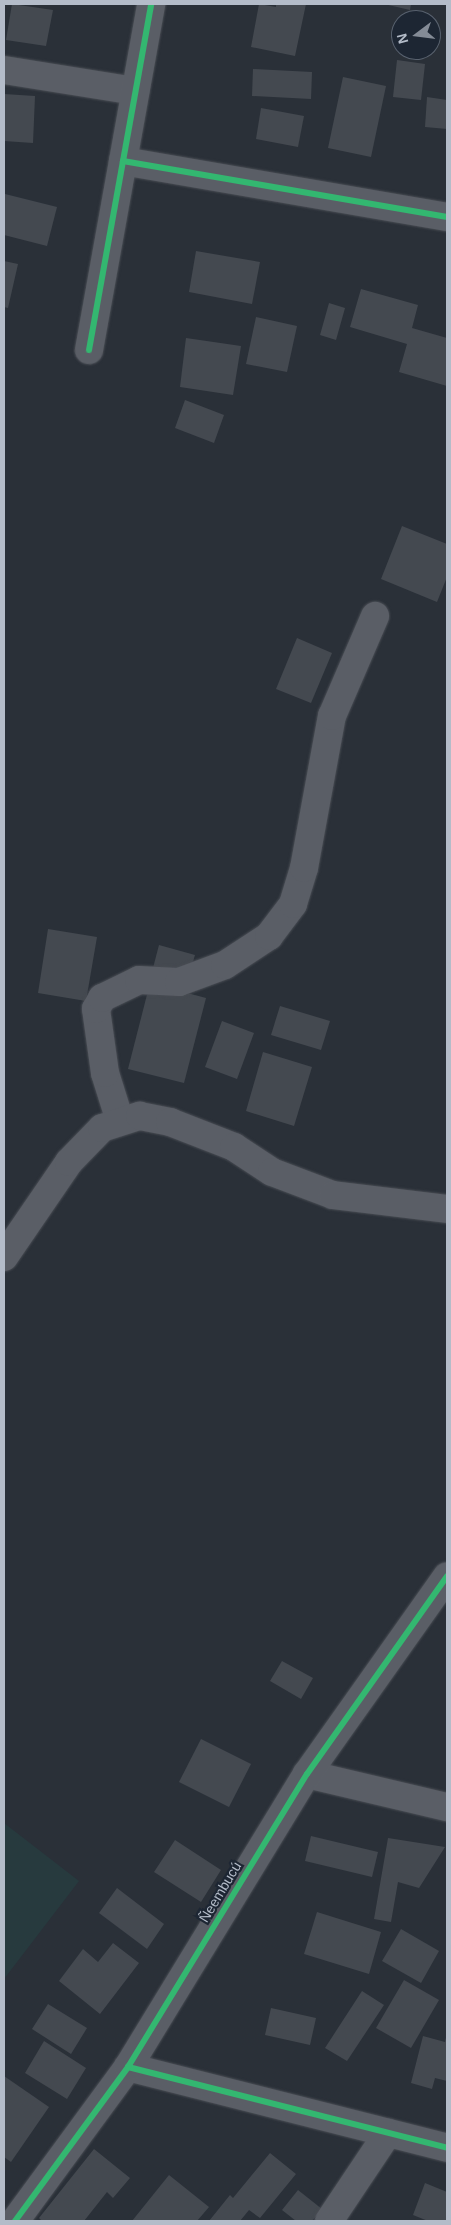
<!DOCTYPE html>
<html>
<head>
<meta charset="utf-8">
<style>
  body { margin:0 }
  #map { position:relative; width:451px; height:2225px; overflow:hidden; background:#2a3038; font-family:Helvetica,sans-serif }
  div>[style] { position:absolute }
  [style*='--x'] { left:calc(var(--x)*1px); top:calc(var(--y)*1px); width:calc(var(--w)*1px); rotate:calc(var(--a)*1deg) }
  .green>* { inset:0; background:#273a3e }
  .building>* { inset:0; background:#444950 }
  .roads { filter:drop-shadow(0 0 1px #484c53) drop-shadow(0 0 1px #484c53) }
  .minor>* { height:28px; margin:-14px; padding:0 14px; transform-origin:14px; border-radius:14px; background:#5a5e66 }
  .cycleway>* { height:6px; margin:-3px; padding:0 3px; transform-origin:3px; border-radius:3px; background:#33b770 }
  span { translate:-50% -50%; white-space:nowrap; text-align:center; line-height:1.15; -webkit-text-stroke:4.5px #1d2633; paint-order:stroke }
  .street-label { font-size:14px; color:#b4bcc9 }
  .frame { position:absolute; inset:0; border:5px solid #b4bcc9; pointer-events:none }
  .north { position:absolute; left:391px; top:10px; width:50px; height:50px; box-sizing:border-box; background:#1d2633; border:1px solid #59626f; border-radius:50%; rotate:255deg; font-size:14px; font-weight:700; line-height:20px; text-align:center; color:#b4bcc9 }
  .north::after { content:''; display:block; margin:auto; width:18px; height:22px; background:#848b96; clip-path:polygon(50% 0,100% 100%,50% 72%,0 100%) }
</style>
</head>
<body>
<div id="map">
  <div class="green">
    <div style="clip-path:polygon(4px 1823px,79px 1881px,4px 1979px)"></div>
  </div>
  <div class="building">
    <div style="clip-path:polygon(12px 4px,53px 10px,46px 46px,6px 40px)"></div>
    <div style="clip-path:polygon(259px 4px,276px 7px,276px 4px,306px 4px,295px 56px,251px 47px)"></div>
    <div style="clip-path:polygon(384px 4px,411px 4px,410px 10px)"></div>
    <div style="clip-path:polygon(397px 60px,425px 64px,421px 100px,393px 97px)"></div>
    <div style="clip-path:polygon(253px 69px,312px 72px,311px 99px,252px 96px)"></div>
    <div style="clip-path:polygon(343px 77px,386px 86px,371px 157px,328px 148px)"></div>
    <div style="clip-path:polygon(4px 94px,35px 96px,33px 143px,4px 141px)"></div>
    <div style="clip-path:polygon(427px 97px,447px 100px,447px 129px,425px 127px)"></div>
    <div style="clip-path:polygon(261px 108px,304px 116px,298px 147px,256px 139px)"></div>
    <div style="clip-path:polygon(5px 194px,57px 207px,47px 246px,4px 235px)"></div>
    <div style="clip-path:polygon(196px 251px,260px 262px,252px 304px,189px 292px)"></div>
    <div style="clip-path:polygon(4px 261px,18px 264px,8px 308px,4px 307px)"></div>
    <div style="clip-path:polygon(361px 289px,418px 305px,412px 328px,447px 338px,447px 386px,399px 372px,407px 344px,350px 327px)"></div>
    <div style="clip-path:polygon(329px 303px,345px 308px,336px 340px,320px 335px)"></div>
    <div style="clip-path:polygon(256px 317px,297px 326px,287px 372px,246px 364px)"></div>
    <div style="clip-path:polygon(186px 338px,241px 346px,233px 395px,180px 387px)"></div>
    <div style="clip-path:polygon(185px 400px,224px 415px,214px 443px,175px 428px)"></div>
    <div style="clip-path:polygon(402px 526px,447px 544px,447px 577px,437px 602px,381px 579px)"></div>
    <div style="clip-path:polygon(297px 638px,332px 653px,311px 703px,276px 689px)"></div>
    <div style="clip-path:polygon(48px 929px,97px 937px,86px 1001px,38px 993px)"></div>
    <div style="clip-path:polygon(159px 945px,195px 955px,188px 978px,153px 968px)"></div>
    <div style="clip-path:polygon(150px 983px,206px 998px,184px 1083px,128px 1069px)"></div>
    <div style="clip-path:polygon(280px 1006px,330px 1021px,321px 1050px,271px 1035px)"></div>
    <div style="clip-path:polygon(222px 1021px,254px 1033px,237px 1079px,205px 1067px)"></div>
    <div style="clip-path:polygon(263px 1052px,312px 1067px,294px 1126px,246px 1111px)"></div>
    <div style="clip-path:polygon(282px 1661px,313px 1678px,301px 1699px,270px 1681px)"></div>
    <div style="clip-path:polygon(201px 1739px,251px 1764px,229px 1807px,179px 1782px)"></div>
    <div style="clip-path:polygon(311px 1836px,378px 1852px,372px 1877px,305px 1861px)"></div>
    <div style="clip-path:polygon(388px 1838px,445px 1847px,419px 1888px,398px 1882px,391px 1922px,374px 1919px)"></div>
    <div style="clip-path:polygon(175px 1840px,221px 1870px,201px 1902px,154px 1872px)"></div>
    <div style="clip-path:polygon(117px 1888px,164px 1924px,147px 1949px,99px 1913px)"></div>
    <div style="clip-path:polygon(317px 1912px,381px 1932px,369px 1974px,304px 1954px)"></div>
    <div style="clip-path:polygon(401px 1929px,439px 1951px,421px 1983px,382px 1961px)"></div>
    <div style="clip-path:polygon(113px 1943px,139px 1963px,100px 2014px,59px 1981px,83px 1949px,98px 1962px)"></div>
    <div style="clip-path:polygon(404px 1980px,439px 2000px,411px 2048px,376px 2028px)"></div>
    <div style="clip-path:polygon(362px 1991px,384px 2005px,347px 2061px,325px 2048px)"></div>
    <div style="clip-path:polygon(48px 2004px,87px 2028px,71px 2054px,32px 2029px)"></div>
    <div style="clip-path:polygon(271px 2008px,316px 2018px,310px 2045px,265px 2035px)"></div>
    <div style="clip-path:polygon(447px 2033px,447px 2081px,435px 2078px,432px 2089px,411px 2083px,423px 2036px,445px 2042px)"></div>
    <div style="clip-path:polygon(44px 2041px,86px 2068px,67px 2099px,25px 2073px)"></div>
    <div style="clip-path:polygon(4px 2076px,49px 2107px,11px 2162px,4px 2157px)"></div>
    <div style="clip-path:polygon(94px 2149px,130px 2178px,113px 2198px,107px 2192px,84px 2221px,42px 2221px,39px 2218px)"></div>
    <div style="clip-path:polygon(270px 2153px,296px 2174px,260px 2218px,249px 2210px,240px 2221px,209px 2221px,230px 2195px,233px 2198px)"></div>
    <div style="clip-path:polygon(169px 2175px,209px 2207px,197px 2221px,132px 2221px)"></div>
    <div style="clip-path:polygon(425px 2183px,447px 2192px,446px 2221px,428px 2221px,413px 2215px)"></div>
    <div style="clip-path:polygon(298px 2190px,322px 2209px,312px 2221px,296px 2221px,282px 2210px)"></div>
  </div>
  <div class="roads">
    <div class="minor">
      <div style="--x:4;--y:70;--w:133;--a:9.1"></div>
      <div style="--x:123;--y:161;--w:329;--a:9.8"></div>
      <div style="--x:89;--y:350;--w:352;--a:-79.8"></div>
      <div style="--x:120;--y:1121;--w:50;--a:-107.4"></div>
      <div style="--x:105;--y:1073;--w:65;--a:-98"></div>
      <div style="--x:96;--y:1009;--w:13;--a:-61"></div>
      <div style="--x:102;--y:998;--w:41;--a:-25.9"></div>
      <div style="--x:139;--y:980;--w:40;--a:2.9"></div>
      <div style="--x:179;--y:982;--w:49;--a:-20.3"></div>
      <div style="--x:225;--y:965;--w:53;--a:-33.4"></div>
      <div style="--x:269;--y:936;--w:40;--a:-53"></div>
      <div style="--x:293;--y:904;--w:38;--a:-73"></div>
      <div style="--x:304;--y:868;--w:155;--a:-79.6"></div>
      <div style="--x:332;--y:716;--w:109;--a:-66.7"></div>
      <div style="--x:4;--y:1257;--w:115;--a:-55.6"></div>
      <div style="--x:69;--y:1162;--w:47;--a:-45.9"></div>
      <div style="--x:102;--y:1128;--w:40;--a:-18"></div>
      <div style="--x:140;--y:1116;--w:31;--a:11"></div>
      <div style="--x:170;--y:1122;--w:69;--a:21.3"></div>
      <div style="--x:234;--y:1147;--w:45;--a:33.3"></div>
      <div style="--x:272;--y:1172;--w:65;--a:20.7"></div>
      <div style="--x:333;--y:1195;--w:115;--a:7"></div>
      <div style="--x:307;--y:1774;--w:144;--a:13.3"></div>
      <div style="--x:128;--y:2067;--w:329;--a:14.2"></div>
      <div style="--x:15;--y:2221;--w:191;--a:-53.7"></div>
      <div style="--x:128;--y:2067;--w:343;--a:-58.6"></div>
      <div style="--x:307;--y:1774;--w:242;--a:-54.7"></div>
      <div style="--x:329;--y:2221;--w:106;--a:-56.2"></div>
    </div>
  </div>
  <div class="cycleway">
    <div style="--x:123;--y:161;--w:329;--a:9.8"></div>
    <div style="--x:89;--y:350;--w:352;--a:-79.8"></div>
    <div style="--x:128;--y:2067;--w:329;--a:14.2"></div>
    <div style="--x:15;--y:2221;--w:191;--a:-53.7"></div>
    <div style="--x:128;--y:2067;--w:343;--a:-58.6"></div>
    <div style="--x:307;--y:1774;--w:242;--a:-54.7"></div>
  </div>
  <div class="street-label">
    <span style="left:220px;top:1892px;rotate:-59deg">Ñeembucú</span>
  </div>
  <div class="frame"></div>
  <div class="north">N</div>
</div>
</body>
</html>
